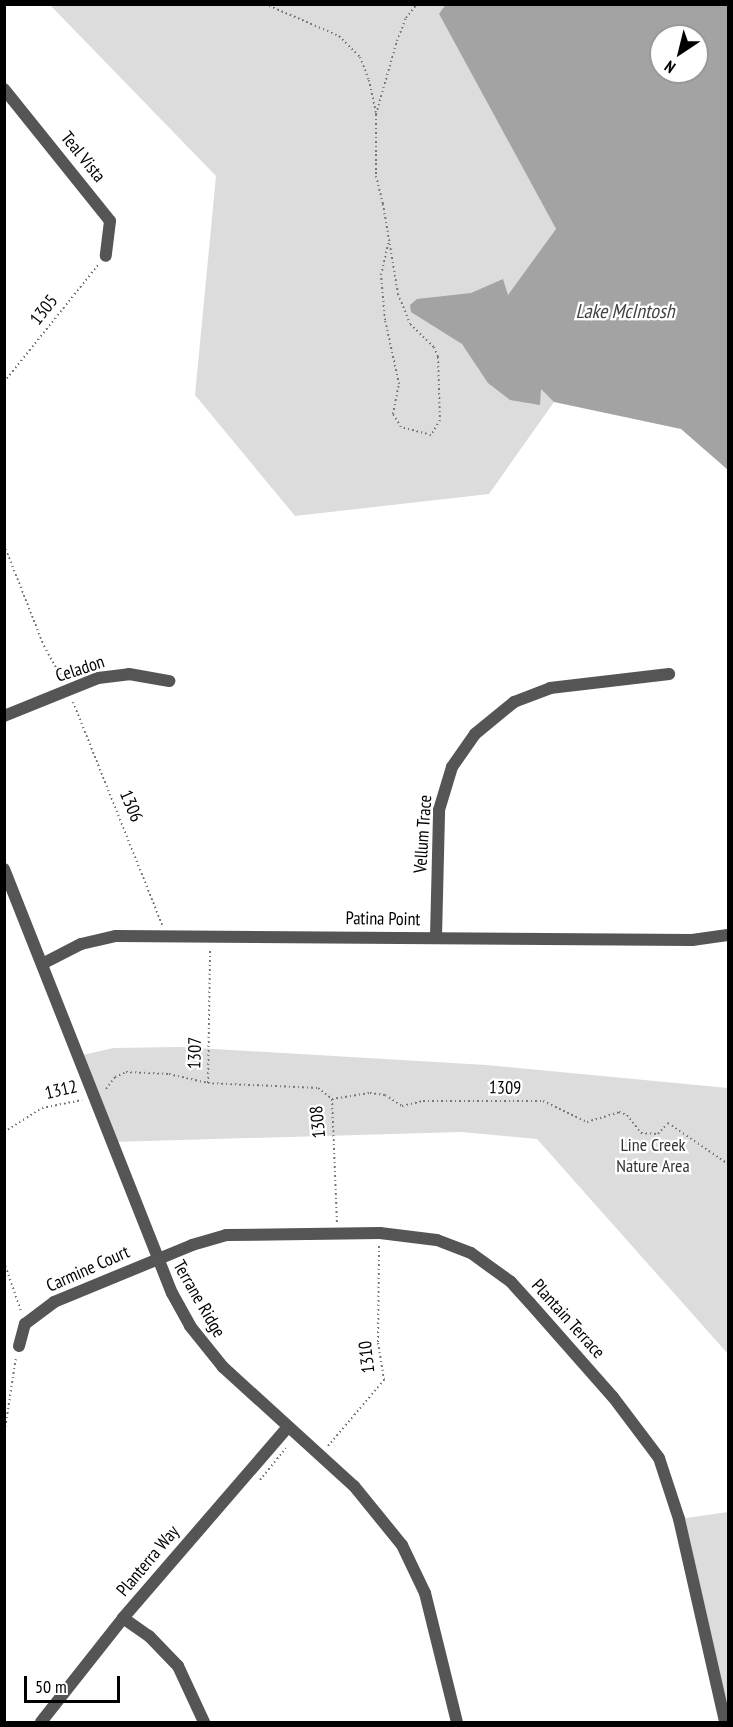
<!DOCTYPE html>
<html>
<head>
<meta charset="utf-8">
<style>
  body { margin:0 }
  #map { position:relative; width:733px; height:1727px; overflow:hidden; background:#fff; font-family:"PT Sans Narrow",sans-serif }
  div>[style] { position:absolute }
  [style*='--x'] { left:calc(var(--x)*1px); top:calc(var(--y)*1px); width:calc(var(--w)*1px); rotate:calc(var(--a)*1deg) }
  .green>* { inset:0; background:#dcdcdc }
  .water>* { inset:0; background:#a3a3a3 }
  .path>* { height:2px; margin-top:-1px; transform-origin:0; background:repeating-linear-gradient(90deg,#777 0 1.5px,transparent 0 4.5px) }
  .minor>* { height:12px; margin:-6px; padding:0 6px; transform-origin:6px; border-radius:6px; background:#555 }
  span { translate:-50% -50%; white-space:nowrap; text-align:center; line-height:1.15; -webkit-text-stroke:4.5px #fff; paint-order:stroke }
  .street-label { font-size:18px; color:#000 }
  .park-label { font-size:18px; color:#333 }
  .water-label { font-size:20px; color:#444; font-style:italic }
  .frame { position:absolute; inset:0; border:6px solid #000; pointer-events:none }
  .north { position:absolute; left:649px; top:24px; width:60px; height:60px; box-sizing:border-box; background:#fff; border:2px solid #999; border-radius:50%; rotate:215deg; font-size:16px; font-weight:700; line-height:24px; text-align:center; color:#000 }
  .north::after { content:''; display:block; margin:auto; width:21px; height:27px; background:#000; clip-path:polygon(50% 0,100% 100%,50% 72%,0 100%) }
  .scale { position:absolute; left:24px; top:1676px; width:96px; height:27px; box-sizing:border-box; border:3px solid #000; border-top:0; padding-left:8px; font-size:18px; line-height:21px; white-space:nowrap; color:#000; -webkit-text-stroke:4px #fff; paint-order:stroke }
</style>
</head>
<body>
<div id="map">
  <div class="green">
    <div style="clip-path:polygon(50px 5px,446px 5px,439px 14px,556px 229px,525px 323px,554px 402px,489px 494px,295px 516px,195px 395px,216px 176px)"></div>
    <div style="clip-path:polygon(180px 1047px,486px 1065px,728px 1088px,728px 1354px,537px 1139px,461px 1132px,112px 1142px,79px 1056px,113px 1048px)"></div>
    <div style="clip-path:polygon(728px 1512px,728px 1722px,679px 1519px)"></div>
  </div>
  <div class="water">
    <div style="clip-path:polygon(evenodd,446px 4px,728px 5px,728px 470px,681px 429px,554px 402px,541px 389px,540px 405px,510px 400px,488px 383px,462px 344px,411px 312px,410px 305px,417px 299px,471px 293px,503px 279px,508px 295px,556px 229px,439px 14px,446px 4px,661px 36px,697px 36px,697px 72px,661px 72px,661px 36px)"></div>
  </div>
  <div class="path">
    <div style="--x:265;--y:4;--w:81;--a:23.4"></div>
    <div style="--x:339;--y:36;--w:30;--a:45"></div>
    <div style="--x:360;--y:57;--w:25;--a:69"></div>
    <div style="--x:369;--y:80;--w:35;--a:78"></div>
    <div style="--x:376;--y:114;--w:62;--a:90"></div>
    <div style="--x:376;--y:176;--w:29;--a:76"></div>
    <div style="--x:383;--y:204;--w:91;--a:80.5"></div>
    <div style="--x:398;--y:294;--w:32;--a:68"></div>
    <div style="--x:410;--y:324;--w:33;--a:44"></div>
    <div style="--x:434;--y:347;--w:11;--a:68"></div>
    <div style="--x:438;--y:357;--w:63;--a:88.2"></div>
    <div style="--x:440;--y:420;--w:17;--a:121"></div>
    <div style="--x:431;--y:435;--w:31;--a:-165"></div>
    <div style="--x:401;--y:427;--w:15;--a:-122"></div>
    <div style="--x:393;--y:414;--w:31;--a:-79"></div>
    <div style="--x:399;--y:384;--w:66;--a:-102.3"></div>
    <div style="--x:385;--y:320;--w:45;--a:-95.1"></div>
    <div style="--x:381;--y:275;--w:36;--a:-77"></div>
    <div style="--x:376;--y:114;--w:76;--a:-74"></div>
    <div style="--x:397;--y:41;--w:25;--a:-69"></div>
    <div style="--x:406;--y:18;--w:18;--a:-52"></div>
    <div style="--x:4;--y:382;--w:150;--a:-51.2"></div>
    <div style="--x:4;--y:545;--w:109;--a:68.4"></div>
    <div style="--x:44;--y:646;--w:39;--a:61"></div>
    <div style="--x:73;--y:702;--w:240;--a:68.2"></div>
    <div style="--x:208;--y:1083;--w:110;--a:2.6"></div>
    <div style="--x:318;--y:1088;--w:18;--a:38"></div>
    <div style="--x:332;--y:1099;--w:124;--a:87.7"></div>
    <div style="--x:106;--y:1089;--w:15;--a:-53"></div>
    <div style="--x:115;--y:1077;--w:12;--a:-24"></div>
    <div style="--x:126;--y:1072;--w:43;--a:2.7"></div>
    <div style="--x:169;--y:1074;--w:40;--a:13"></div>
    <div style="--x:208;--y:1083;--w:133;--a:-89.1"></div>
    <div style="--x:332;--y:1099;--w:38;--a:-9"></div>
    <div style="--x:370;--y:1093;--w:15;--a:8"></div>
    <div style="--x:385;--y:1095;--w:20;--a:33"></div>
    <div style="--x:402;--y:1106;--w:22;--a:-13"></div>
    <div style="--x:423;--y:1101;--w:120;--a:0"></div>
    <div style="--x:543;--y:1101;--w:49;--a:25.5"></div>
    <div style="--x:587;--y:1122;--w:34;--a:-17"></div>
    <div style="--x:619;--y:1112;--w:9;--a:21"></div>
    <div style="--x:627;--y:1115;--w:23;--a:52"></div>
    <div style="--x:641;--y:1133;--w:17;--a:3"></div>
    <div style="--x:658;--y:1134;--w:15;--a:-48"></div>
    <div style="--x:668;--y:1123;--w:73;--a:34.3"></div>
    <div style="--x:4;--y:1132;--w:45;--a:-32.3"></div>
    <div style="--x:42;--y:1108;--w:41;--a:-11.3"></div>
    <div style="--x:4;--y:1262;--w:52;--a:70.9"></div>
    <div style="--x:4;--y:1436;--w:80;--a:-81.4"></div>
    <div style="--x:328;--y:1446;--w:87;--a:-49.7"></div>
    <div style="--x:384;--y:1380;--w:38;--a:-99"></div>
    <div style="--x:378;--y:1342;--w:97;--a:-89.4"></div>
    <div style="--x:260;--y:1480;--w:41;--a:-50.9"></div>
  </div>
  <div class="minor">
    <div style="--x:4;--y:89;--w:169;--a:51.2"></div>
    <div style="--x:110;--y:221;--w:35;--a:97"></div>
    <div style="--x:4;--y:716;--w:101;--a:-22"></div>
    <div style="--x:98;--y:678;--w:31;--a:-7"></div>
    <div style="--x:129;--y:674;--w:41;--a:9.9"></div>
    <div style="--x:4;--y:869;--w:456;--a:68.4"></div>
    <div style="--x:172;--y:1293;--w:38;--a:61"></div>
    <div style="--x:190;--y:1326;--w:53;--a:51.2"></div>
    <div style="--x:223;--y:1367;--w:177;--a:42.3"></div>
    <div style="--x:354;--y:1486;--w:76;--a:50.9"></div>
    <div style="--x:402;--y:1545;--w:53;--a:64.4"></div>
    <div style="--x:425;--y:1593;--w:133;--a:76.1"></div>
    <div style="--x:436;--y:937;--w:127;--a:-88.6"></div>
    <div style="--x:439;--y:810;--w:45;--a:-73.2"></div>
    <div style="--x:452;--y:767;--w:40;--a:-55.1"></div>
    <div style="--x:475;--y:734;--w:50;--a:-39.4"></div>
    <div style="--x:514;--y:702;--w:39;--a:-21"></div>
    <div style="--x:550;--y:688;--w:120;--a:-6.7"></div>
    <div style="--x:42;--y:964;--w:44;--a:-27.1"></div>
    <div style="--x:81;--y:944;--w:36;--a:-13"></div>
    <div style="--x:116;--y:936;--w:576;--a:0.4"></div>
    <div style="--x:692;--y:940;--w:36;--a:-8"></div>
    <div style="--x:19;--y:1346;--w:23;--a:-75"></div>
    <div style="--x:25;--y:1324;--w:36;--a:-37"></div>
    <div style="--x:54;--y:1302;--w:149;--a:-22.4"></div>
    <div style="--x:192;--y:1245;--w:35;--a:-16"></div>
    <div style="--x:226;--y:1235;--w:154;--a:-0.7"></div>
    <div style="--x:380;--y:1233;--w:57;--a:7"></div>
    <div style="--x:437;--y:1240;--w:36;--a:21"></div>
    <div style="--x:471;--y:1253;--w:49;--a:35.9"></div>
    <div style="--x:511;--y:1282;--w:28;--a:48"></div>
    <div style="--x:530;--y:1303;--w:125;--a:48.6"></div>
    <div style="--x:613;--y:1397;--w:76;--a:53"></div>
    <div style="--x:659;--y:1458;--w:64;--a:71.8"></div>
    <div style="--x:679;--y:1519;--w:208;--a:77.2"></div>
    <div style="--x:123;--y:1618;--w:32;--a:35"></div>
    <div style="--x:149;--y:1636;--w:42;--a:46"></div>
    <div style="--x:178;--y:1666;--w:62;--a:65.1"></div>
    <div style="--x:41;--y:1722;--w:132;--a:-51.7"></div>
    <div style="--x:123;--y:1618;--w:252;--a:-49.2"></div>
  </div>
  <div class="street-label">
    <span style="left:83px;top:157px;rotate:51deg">Teal Vista</span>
    <span style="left:44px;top:310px;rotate:-52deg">1305</span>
    <span style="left:80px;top:669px;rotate:-18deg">Celadon</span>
    <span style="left:131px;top:806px;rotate:67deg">1306</span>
    <span style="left:423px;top:834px;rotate:-86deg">Vellum Trace</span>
    <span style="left:383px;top:919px;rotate:1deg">Patina Point</span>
    <span style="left:195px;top:1053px;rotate:-89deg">1307</span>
    <span style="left:505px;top:1088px;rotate:1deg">1309</span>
    <span style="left:61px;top:1090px;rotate:-13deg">1312</span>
    <span style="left:318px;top:1122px;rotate:-96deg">1308</span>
    <span style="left:88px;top:1269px;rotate:-24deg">Carmine Court</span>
    <span style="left:199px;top:1299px;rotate:60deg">Terrane Ridge</span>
    <span style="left:568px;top:1319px;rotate:48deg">Plantain Terrace</span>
    <span style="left:367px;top:1357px;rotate:-97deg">1310</span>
    <span style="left:148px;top:1561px;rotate:-50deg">Planterra Way</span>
  </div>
  <div class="park-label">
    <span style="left:653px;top:1156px">Line Creek<br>Nature Area</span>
  </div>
  <div class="water-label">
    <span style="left:625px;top:311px">Lake McIntosh</span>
  </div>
  <div class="frame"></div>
  <div class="north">N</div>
  <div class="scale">50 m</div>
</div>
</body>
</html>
